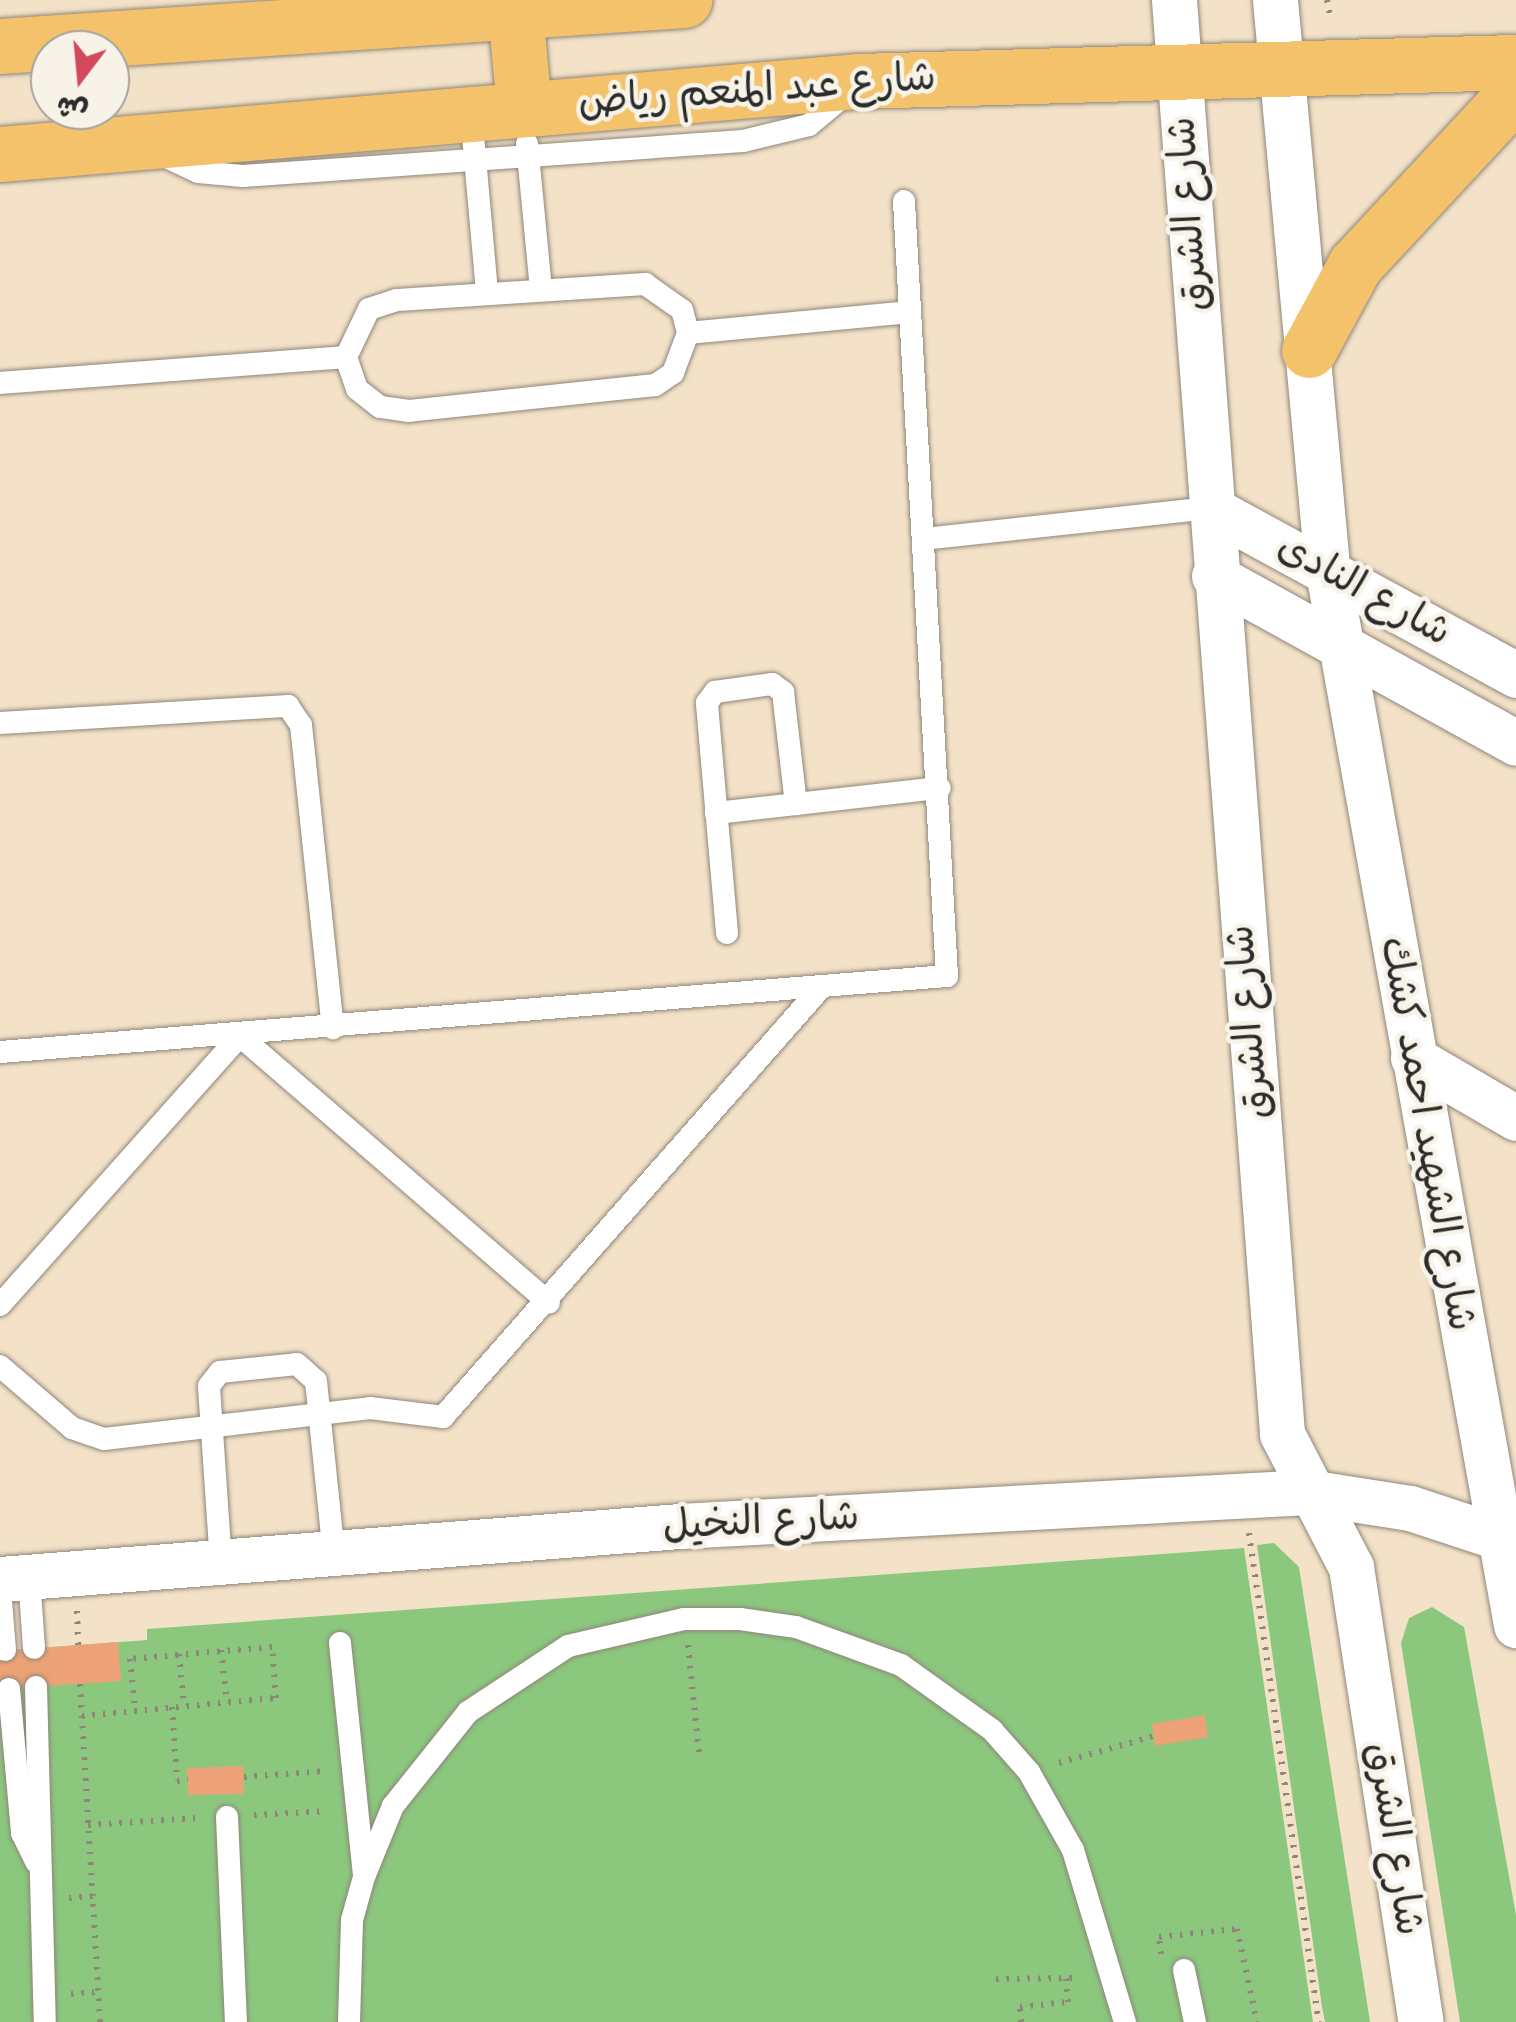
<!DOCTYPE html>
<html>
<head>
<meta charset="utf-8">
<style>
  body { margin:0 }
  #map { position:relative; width:1516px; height:2022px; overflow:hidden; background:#f3e2c8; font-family:Mynerve,"Playpen Sans Arabic",sans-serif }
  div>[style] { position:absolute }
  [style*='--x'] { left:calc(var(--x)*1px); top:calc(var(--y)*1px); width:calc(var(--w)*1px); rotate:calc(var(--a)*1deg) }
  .green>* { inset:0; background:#8bc87e }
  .building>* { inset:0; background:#eca276 }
  .path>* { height:6px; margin-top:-3px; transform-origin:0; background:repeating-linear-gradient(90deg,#8f867a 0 2.5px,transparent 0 10.5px) }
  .roads { filter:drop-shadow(0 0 2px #8f867a) drop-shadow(0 0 2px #8f867a) }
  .lane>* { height:22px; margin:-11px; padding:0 11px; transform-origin:11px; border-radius:11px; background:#fff }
  .street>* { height:45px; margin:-22.5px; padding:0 22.5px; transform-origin:22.5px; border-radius:22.5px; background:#fff }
  .highway>* { height:55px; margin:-27.5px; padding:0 27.5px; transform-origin:27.5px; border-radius:27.5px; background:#f3c26a }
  span { translate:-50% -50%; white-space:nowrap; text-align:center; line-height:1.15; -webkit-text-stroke:9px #f7f3e8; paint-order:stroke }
  .street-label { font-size:40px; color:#2b2b2b }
  .north { position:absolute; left:30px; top:30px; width:100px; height:100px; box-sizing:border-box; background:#f7f3e8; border:2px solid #a5a39c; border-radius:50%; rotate:196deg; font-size:28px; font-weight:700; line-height:40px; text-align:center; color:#2b2b2b }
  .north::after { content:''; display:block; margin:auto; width:35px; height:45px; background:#d1495b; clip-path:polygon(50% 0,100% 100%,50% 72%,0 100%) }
</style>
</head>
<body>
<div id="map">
  <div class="green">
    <div style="clip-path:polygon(1274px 1543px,1299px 1567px,1370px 2022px,1325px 2022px,1322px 2007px,1257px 1545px)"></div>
    <div style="clip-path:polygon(1244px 1548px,1313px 2022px,0 2022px,0 1651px,147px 1640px,147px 1629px)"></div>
    <div style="clip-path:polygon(1432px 1607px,1464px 1627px,1516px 1915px,1516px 2022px,1460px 2022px,1401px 1643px,1409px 1618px)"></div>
  </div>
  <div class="building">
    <div style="clip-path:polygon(118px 1642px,121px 1681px,0 1689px,0 1651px)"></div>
    <div style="clip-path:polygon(1205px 1715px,1208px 1737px,1155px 1746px,1152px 1724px)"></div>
    <div style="clip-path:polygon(243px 1766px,244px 1794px,188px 1795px,187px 1768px)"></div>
  </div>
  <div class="path">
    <div style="--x:1327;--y:0;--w:20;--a:79"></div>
    <div style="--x:1249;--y:1533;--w:494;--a:81.9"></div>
    <div style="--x:77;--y:1611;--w:34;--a:88"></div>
    <div style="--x:688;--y:1645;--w:110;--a:84.2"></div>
    <div style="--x:221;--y:1650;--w:52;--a:83.4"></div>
    <div style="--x:179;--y:1654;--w:52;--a:84.5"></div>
    <div style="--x:80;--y:1684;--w:339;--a:86.6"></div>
    <div style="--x:172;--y:1707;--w:74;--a:86.1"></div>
    <div style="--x:177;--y:1781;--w:11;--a:-5"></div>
    <div style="--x:82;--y:1716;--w:195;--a:-5.3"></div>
    <div style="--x:276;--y:1698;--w:51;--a:-94.5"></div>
    <div style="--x:272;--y:1647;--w:143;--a:175.2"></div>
    <div style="--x:130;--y:1659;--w:51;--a:84.4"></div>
    <div style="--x:1059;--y:1763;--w:99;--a:-15.9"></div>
    <div style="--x:244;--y:1777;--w:82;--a:-4.2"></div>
    <div style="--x:254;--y:1815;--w:73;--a:-3.1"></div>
    <div style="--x:88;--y:1825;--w:109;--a:-3.7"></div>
    <div style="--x:69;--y:1898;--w:24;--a:-5"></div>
    <div style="--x:1161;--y:1954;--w:17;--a:-97"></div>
    <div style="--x:1159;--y:1937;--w:78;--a:-5.9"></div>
    <div style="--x:1237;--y:1929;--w:95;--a:77.9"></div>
    <div style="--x:996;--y:1979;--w:84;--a:-0.7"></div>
    <div style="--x:71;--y:1994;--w:28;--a:-4"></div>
    <div style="--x:1021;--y:2022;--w:15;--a:-94"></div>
    <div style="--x:1020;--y:2007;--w:48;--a:-5.9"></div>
    <div style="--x:1068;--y:2002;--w:24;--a:-95"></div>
  </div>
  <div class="roads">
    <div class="lane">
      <div style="--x:471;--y:113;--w:181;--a:84.9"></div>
      <div style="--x:527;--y:144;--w:147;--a:84.5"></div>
      <div style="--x:158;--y:153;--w:44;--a:25.4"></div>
      <div style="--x:198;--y:172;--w:45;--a:5.1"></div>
      <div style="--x:243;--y:176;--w:501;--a:-4"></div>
      <div style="--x:743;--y:141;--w:68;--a:-13.6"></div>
      <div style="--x:809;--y:125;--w:55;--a:-39.8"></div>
      <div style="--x:645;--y:284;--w:45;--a:35.1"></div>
      <div style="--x:682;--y:310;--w:24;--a:75"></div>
      <div style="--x:688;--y:333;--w:43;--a:110.6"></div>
      <div style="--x:673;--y:373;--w:22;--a:146"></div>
      <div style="--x:655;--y:385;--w:247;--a:174"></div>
      <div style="--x:409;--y:411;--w:29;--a:-172"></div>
      <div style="--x:380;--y:407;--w:29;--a:-142"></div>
      <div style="--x:357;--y:389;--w:34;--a:-109"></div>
      <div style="--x:346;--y:357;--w:53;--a:-64.4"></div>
      <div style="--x:369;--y:309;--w:29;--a:-18"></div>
      <div style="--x:397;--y:300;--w:249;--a:-3.7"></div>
      <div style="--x:688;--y:333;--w:223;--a:-5.4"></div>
      <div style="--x:0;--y:383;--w:347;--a:-4.3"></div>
      <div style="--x:924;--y:539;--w:288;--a:-6.2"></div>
      <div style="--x:0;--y:723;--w:289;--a:-3.4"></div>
      <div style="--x:288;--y:706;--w:23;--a:56"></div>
      <div style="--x:301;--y:725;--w:305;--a:84"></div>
      <div style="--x:716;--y:813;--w:225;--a:-6.4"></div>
      <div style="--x:727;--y:933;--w:231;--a:-95"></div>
      <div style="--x:707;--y:703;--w:14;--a:-54"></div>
      <div style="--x:715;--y:692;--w:58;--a:-8"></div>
      <div style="--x:772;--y:684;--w:14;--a:36"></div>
      <div style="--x:783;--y:692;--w:113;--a:83.4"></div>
      <div style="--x:0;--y:1052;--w:950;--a:-4.59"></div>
      <div style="--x:947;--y:976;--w:776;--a:-93.18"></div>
      <div style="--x:0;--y:1305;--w:361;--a:-48.3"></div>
      <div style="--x:240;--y:1036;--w:408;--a:40.8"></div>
      <div style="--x:0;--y:1366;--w:95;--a:40.7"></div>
      <div style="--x:72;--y:1428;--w:34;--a:19"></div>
      <div style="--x:104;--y:1439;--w:268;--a:-6.6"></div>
      <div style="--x:370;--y:1408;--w:74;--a:7"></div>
      <div style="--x:443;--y:1417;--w:568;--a:-48.64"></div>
      <div style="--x:221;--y:1563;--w:177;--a:-93.9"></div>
      <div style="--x:209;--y:1386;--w:18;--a:-52"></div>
      <div style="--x:220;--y:1372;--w:77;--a:-5.9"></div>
      <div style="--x:297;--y:1364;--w:25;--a:42"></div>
      <div style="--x:316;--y:1381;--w:174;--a:84.1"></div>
      <div style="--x:29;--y:1578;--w:70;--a:85.9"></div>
      <div style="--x:0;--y:1589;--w:61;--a:85.3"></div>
      <div style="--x:340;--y:1643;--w:232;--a:84.1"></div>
      <div style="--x:36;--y:1687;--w:335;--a:88.5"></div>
      <div style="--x:9;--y:1689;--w:145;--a:84.8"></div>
      <div style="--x:22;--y:1833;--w:32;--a:64"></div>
      <div style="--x:227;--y:1817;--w:205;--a:87.5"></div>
      <div style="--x:1184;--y:1970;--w:53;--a:78.1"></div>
      <div style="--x:349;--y:2022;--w:102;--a:-88.3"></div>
      <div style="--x:352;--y:1920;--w:45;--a:-74.4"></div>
      <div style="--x:364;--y:1877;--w:77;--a:-67.8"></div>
      <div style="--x:393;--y:1806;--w:120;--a:-51.4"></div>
      <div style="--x:468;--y:1712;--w:120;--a:-33.4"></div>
      <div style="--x:568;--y:1646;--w:119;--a:-13.1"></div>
      <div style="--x:684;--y:1619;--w:56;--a:0"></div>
      <div style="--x:740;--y:1619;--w:57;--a:8.1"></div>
      <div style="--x:796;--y:1627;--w:112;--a:19.9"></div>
      <div style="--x:901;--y:1665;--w:112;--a:35.5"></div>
      <div style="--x:992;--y:1730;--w:56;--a:48.6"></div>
      <div style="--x:1029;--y:1772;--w:90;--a:60.6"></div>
      <div style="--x:1073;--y:1850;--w:180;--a:73.2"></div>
    </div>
    <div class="street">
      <div style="--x:1174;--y:0;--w:1438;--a:85.69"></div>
      <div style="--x:1282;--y:1434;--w:150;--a:62.6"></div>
      <div style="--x:1351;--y:1567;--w:460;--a:81.3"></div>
      <div style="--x:1275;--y:0;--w:568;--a:84.75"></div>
      <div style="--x:1327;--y:566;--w:1076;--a:79.88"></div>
      <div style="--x:1210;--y:508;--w:349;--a:28.6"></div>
      <div style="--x:1214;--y:576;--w:345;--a:28.9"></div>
      <div style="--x:1413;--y:1058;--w:119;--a:30.2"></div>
      <div style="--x:0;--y:1579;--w:682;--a:-4.46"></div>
      <div style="--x:680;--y:1526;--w:629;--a:-3.1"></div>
      <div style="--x:1308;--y:1492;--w:103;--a:8.9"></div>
      <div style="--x:1410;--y:1508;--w:112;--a:18.3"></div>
    </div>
    <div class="highway">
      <div style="--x:515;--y:12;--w:96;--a:84.6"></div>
      <div style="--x:0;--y:46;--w:686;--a:-3.85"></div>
      <div style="--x:0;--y:154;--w:862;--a:-4.86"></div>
      <div style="--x:859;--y:81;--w:657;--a:-1.66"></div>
      <div style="--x:1309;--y:350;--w:97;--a:-61.6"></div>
      <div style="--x:1355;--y:265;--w:236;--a:-47.1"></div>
    </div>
  </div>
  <div class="street-label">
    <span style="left:757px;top:90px;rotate:-4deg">شارع عبد المنعم رياض</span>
    <span style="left:1189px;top:214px;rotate:-94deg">شارع الشرق</span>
    <span style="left:1364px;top:590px;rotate:29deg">شارع النادى</span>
    <span style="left:1249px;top:1022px;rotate:-95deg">شارع الشرق</span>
    <span style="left:1427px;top:1134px;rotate:80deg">شارع الشهيد احمد كشك</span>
    <span style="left:761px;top:1522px;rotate:-3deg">شارع النخيل</span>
    <span style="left:1394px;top:1839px;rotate:81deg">شارع الشرق</span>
  </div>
  <div class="north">ش</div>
</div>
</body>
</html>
